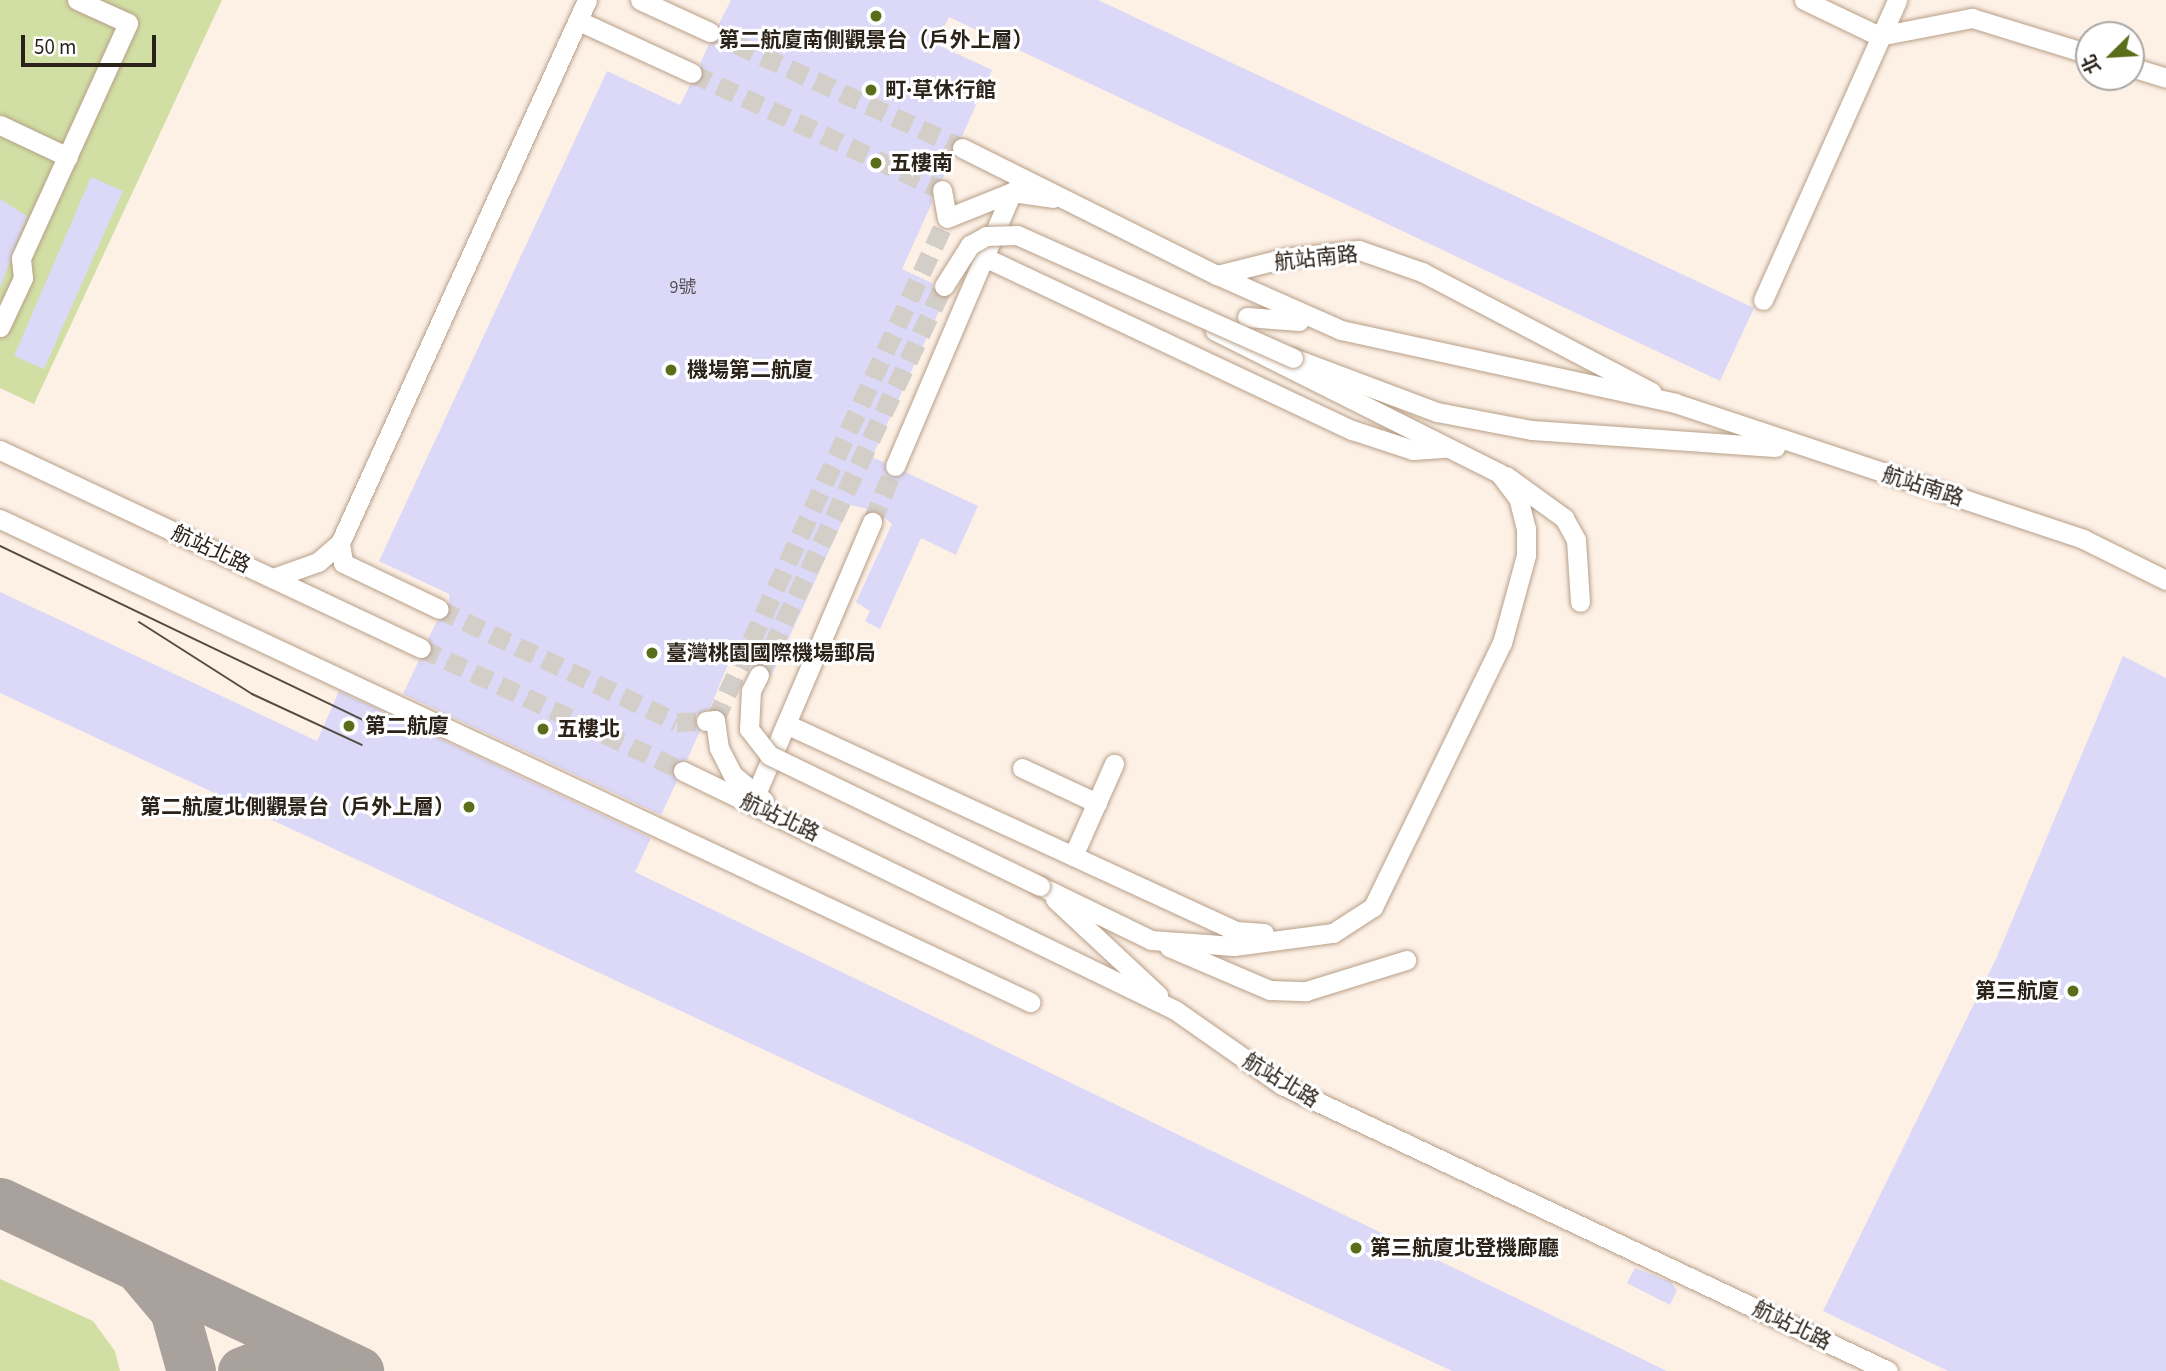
<!DOCTYPE html>
<html>
<head>
<meta charset="utf-8">
<style>
  body { margin:0 }
  #map { position:relative; width:2166px; height:1371px; overflow:hidden; background:#fef9f4; font-family:"Source Sans 3","Noto Sans TC",sans-serif }
  div>[style] { position:absolute }
  [style*='--x'] { left:calc(var(--x)*1px); top:calc(var(--y)*1px); width:calc(var(--w)*1px); rotate:calc(var(--a)*1deg) }
  .built>* { inset:0; background:#fdf0e5 }
  .green>* { inset:0; background:#d1dfa4 }
  .taxiway>* { height:49px; margin:-24.5px; padding:0 24.5px; transform-origin:24.5px; border-radius:24.5px; background:#a9a29c }
  .building>* { inset:0; background:#dcd9f8 }
  .minor-tunnel>* { height:19px; margin-top:-9.5px; transform-origin:0; background:repeating-linear-gradient(90deg,#d4cec8 0 19px,transparent 0 29px) }
  .roads { filter:drop-shadow(0 0 2px #b79f88) drop-shadow(0 0 2px #b79f88) }
  .minor>* { height:19px; margin:-9.5px; padding:0 9.5px; transform-origin:9.5px; border-radius:9.5px; background:#fff }
  .tram>* { height:2px; margin:-1px; padding:0 1px; transform-origin:1px; border-radius:1px; background:#544c43 }
  .bridges { filter:drop-shadow(0 0 2px #b79f88) drop-shadow(0 0 2px #b79f88) }
  .minor-bridge>* { height:19px; margin:-9.5px; padding:0 9.5px; transform-origin:9.5px; border-radius:9.5px; background:#fff }
  .dots>* { width:19px; height:19px; translate:-50% -50%; box-sizing:border-box; border:4px solid #fff; border-radius:50% }
  span { translate:-50% -50%; white-space:nowrap; text-align:center; line-height:1.15; -webkit-text-stroke:6px #fff; paint-order:stroke }
  .number-label { font-size:18px; color:#575051 }
  .number-label span { -webkit-text-stroke-width:0 }
  .poi-label { font-size:21px; color:#2b2219; font-weight:700 }
  .left { translate:0 -50%; text-align:left }
  .right { translate:-100% -50%; text-align:right }
  .street-label { font-size:21px; color:#2b2219 }
  .north { position:absolute; left:2075px; top:21px; width:70px; height:70px; box-sizing:border-box; background:#fff; border:2px solid #aaa7a3; border-radius:50%; rotate:246deg; font-size:19px; font-weight:700; line-height:28px; text-align:center; color:#2b2219 }
  .north::after { content:''; display:block; margin:auto; width:24px; height:32px; background:#596d1a; clip-path:polygon(50% 0,100% 100%,50% 72%,0 100%) }
  .scale { position:absolute; left:21px; top:35px; width:135px; height:32px; box-sizing:border-box; border:4px solid #2b2219; border-top:0; padding-left:9px; font-size:21px; line-height:24px; white-space:nowrap; color:#2b2219; -webkit-text-stroke:5px #fff; paint-order:stroke }
</style>
</head>
<body>
<div id="map">
  <div class="built">
    <div style="clip-path:polygon(evenodd,0 0,2166px 0,2166px 1371px,0 1371px,0 0,2089px 35px,2131px 35px,2131px 77px,2089px 77px,2089px 35px)"></div>
  </div>
  <div class="green">
    <div style="clip-path:polygon(0 0,222px 0,34px 404px,0 388px)"></div>
    <div style="clip-path:polygon(0 1279px,93px 1321px,115px 1351px,120px 1371px,0 1371px)"></div>
  </div>
  <div class="taxiway">
    <div style="--x:0;--y:1202;--w:397;--a:25.2"></div>
    <div style="--x:142;--y:1272;--w:50;--a:49.9"></div>
    <div style="--x:174;--y:1310;--w:63;--a:74.4"></div>
    <div style="--x:242;--y:1371;--w:34;--a:-21"></div>
    <div style="--x:274;--y:1359;--w:52;--a:0"></div>
  </div>
  <div class="building">
    <div style="clip-path:polygon(731px 0,1098px 0,1754px 308px,1720px 381px,949px 17px,936px 44px,992px 70px,962px 136px,951px 143px,953px 156px,943px 178px,931px 185px,932px 203px,902px 269px,932px 283px,934px 292px,945px 298px,872px 457px,884px 462px,890px 477px,905px 472px,978px 506px,956px 555px,921px 538px,880px 629px,865px 621px,870px 611px,856px 602px,892px 524px,877px 511px,850px 505px,771px 677px,765px 664px,750px 667px,731px 657px,710px 708px,695px 717px,700px 731px,687px 760px,672px 766px,677px 781px,661px 815px,403px 694px,419px 660px,432px 653px,428px 639px,437px 621px,450px 614px,449px 594px,379px 561px,607px 71px,680px 105px,690px 85px,703px 79px,700px 64px,709px 44px,721px 38px,719px 24px)"></div>
    <div style="clip-path:polygon(91px 177px,123px 191px,44px 369px,14px 356px)"></div>
    <div style="clip-path:polygon(0 199px,27px 216px,0 288px)"></div>
    <div style="clip-path:polygon(0 592px,317px 741px,339px 691px,651px 838px,635px 872px,1667px 1371px,1452px 1371px,0 693px)"></div>
    <div style="clip-path:polygon(2123px 656px,2166px 678px,2166px 1371px,1948px 1371px,1823px 1311px,1996px 959px)"></div>
    <div style="clip-path:polygon(1635px 1268px,1671px 1282px,1677px 1290px,1670px 1305px,1627px 1283px)"></div>
  </div>
  <div class="minor-tunnel">
    <div style="--x:710;--y:32;--w:277;--a:24.7"></div>
    <div style="--x:692;--y:73;--w:276;--a:25.1"></div>
    <div style="--x:872;--y:522;--w:61;--a:-67.7"></div>
    <div style="--x:439;--y:609;--w:263;--a:25.4"></div>
    <div style="--x:677;--y:722;--w:29;--a:-2"></div>
    <div style="--x:421;--y:648;--w:289;--a:25.1"></div>
    <div style="--x:759;--y:675;--w:431;--a:-64.6"></div>
    <div style="--x:715;--y:720;--w:553;--a:-65.2"></div>
  </div>
  <div class="roads">
    <div class="minor">
      <div style="--x:640;--y:0;--w:77;--a:24.6"></div>
      <div style="--x:1804;--y:0;--w:83;--a:25.6"></div>
      <div style="--x:1879;--y:36;--w:95;--a:-11"></div>
      <div style="--x:1972;--y:18;--w:122;--a:17.1"></div>
      <div style="--x:579;--y:21;--w:124;--a:24.7"></div>
      <div style="--x:2131;--y:67;--w:37;--a:17"></div>
      <div style="--x:0;--y:125;--w:75;--a:25.2"></div>
      <div style="--x:962;--y:148;--w:285;--a:26.5"></div>
      <div style="--x:1217;--y:275;--w:136;--a:23.9"></div>
      <div style="--x:1341;--y:330;--w:342;--a:12.3"></div>
      <div style="--x:1675;--y:403;--w:430;--a:18.4"></div>
      <div style="--x:2083;--y:539;--w:93;--a:26.3"></div>
      <div style="--x:942;--y:190;--w:28;--a:80"></div>
      <div style="--x:947;--y:218;--w:70;--a:-21.8"></div>
      <div style="--x:1012;--y:192;--w:41;--a:8.3"></div>
      <div style="--x:984;--y:257;--w:407;--a:25.2"></div>
      <div style="--x:1352;--y:430;--w:64;--a:18.2"></div>
      <div style="--x:1413;--y:450;--w:32;--a:-4"></div>
      <div style="--x:1217;--y:275;--w:70;--a:-14"></div>
      <div style="--x:1285;--y:258;--w:74;--a:-6.2"></div>
      <div style="--x:1359;--y:250;--w:67;--a:19.2"></div>
      <div style="--x:1422;--y:272;--w:259;--a:27.6"></div>
      <div style="--x:1763;--y:300;--w:329;--a:-65.9"></div>
      <div style="--x:1247;--y:317;--w:52;--a:4.4"></div>
      <div style="--x:0;--y:327;--w:54;--a:-64.9"></div>
      <div style="--x:23;--y:278;--w:20;--a:-96"></div>
      <div style="--x:21;--y:258;--w:258;--a:-65.5"></div>
      <div style="--x:128;--y:23;--w:56;--a:-155.7"></div>
      <div style="--x:1293;--y:358;--w:154;--a:20.6"></div>
      <div style="--x:1437;--y:412;--w:96;--a:10.8"></div>
      <div style="--x:1531;--y:430;--w:245;--a:4"></div>
      <div style="--x:0;--y:450;--w:465;--a:25.2"></div>
      <div style="--x:895;--y:466;--w:298;--a:-66.9"></div>
      <div style="--x:1506;--y:476;--w:72;--a:35.9"></div>
      <div style="--x:1564;--y:518;--w:25;--a:61"></div>
      <div style="--x:1576;--y:540;--w:62;--a:86.3"></div>
      <div style="--x:0;--y:519;--w:1138;--a:25.12"></div>
      <div style="--x:340;--y:543;--w:20;--a:81"></div>
      <div style="--x:343;--y:563;--w:106;--a:25.6"></div>
      <div style="--x:273;--y:578;--w:48;--a:-19.6"></div>
      <div style="--x:318;--y:562;--w:29;--a:-41"></div>
      <div style="--x:340;--y:543;--w:597;--a:-65.54"></div>
      <div style="--x:706;--y:721;--w:9;--a:-6"></div>
      <div style="--x:715;--y:720;--w:28;--a:82"></div>
      <div style="--x:719;--y:748;--w:29;--a:63"></div>
      <div style="--x:732;--y:774;--w:42;--a:40.2"></div>
      <div style="--x:786;--y:724;--w:495;--a:24.7"></div>
      <div style="--x:1236;--y:931;--w:28;--a:4"></div>
      <div style="--x:1022;--y:768;--w:83;--a:25"></div>
      <div style="--x:683;--y:771;--w:547;--a:25.91"></div>
      <div style="--x:1175;--y:1010;--w:131;--a:35"></div>
      <div style="--x:1282;--y:1085;--w:670;--a:25.26"></div>
      <div style="--x:756;--y:794;--w:296;--a:-66.9"></div>
      <div style="--x:1073;--y:856;--w:101;--a:-66"></div>
      <div style="--x:1040;--y:886;--w:123;--a:25.9"></div>
      <div style="--x:1151;--y:940;--w:83;--a:4.1"></div>
      <div style="--x:1234;--y:946;--w:100;--a:-7.5"></div>
      <div style="--x:1333;--y:933;--w:48;--a:-33"></div>
      <div style="--x:1373;--y:907;--w:294;--a:-64"></div>
      <div style="--x:1502;--y:643;--w:91;--a:-74.7"></div>
      <div style="--x:1526;--y:555;--w:26;--a:-90"></div>
      <div style="--x:1526;--y:529;--w:32;--a:-104"></div>
      <div style="--x:1518;--y:498;--w:31;--a:-127"></div>
      <div style="--x:1499;--y:473;--w:318;--a:-153.4"></div>
      <div style="--x:1055;--y:899;--w:141;--a:43"></div>
      <div style="--x:1169;--y:947;--w:110;--a:23.1"></div>
      <div style="--x:1270;--y:990;--w:36;--a:2"></div>
      <div style="--x:1306;--y:991;--w:105;--a:-17.2"></div>
    </div>
  </div>
  <div class="tram">
    <div style="--x:0;--y:546;--w:411;--a:25.6"></div>
    <div style="--x:139;--y:622;--w:134;--a:32.5"></div>
    <div style="--x:252;--y:694;--w:121;--a:24.9"></div>
  </div>
  <div class="bridges">
    <div class="minor-bridge">
      <div style="--x:944;--y:286;--w:49;--a:-57.6"></div>
      <div style="--x:970;--y:245;--w:18;--a:-29"></div>
      <div style="--x:986;--y:236;--w:31;--a:-2"></div>
      <div style="--x:1017;--y:235;--w:302;--a:24"></div>
      <div style="--x:759;--y:675;--w:18;--a:117"></div>
      <div style="--x:751;--y:691;--w:38;--a:93"></div>
      <div style="--x:749;--y:729;--w:33;--a:52"></div>
      <div style="--x:769;--y:755;--w:301;--a:25.8"></div>
    </div>
  </div>
  <div class="dots">
    <div style="left:876px;top:16px;background:#596d1a"></div>
    <div style="left:871px;top:90px;background:#596d1a"></div>
    <div style="left:876px;top:163px;background:#596d1a"></div>
    <div style="left:671px;top:370px;background:#596d1a"></div>
    <div style="left:652px;top:653px;background:#596d1a"></div>
    <div style="left:349px;top:726px;background:#596d1a"></div>
    <div style="left:543px;top:729px;background:#596d1a"></div>
    <div style="left:469px;top:807px;background:#596d1a"></div>
    <div style="left:2073px;top:991px;background:#596d1a"></div>
    <div style="left:1356px;top:1248px;background:#596d1a"></div>
  </div>
  <div class="number-label">
    <span style="left:683px;top:288px">9號</span>
  </div>
  <div class="poi-label">
    <span style="left:876px;top:40px">第二航廈南側觀景台（戶外上層）</span>
    <span class="left" style="left:885px;top:90px">町·草休行館</span>
    <span class="left" style="left:890px;top:163px">五樓南</span>
    <span class="left" style="left:687px;top:370px">機場第二航廈</span>
    <span class="left" style="left:666px;top:653px">臺灣桃園國際機場郵局</span>
    <span class="left" style="left:365px;top:726px">第二航廈</span>
    <span class="left" style="left:557px;top:729px">五樓北</span>
    <span class="right" style="left:455px;top:807px">第二航廈北側觀景台（戶外上層）</span>
    <span class="right" style="left:2059px;top:991px">第三航廈</span>
    <span class="left" style="left:1370px;top:1248px">第三航廈北登機廊廳</span>
  </div>
  <div class="street-label">
    <span style="left:1316px;top:258px;rotate:-6deg">航站南路</span>
    <span style="left:1923px;top:486px;rotate:18deg">航站南路</span>
    <span style="left:211px;top:549px;rotate:25deg">航站北路</span>
    <span style="left:780px;top:817px;rotate:25deg">航站北路</span>
    <span style="left:1281px;top:1080px;rotate:31deg">航站北路</span>
    <span style="left:1792px;top:1325px;rotate:26deg">航站北路</span>
  </div>
  <div class="north">北</div>
  <div class="scale">50 m</div>
</div>
</body>
</html>
